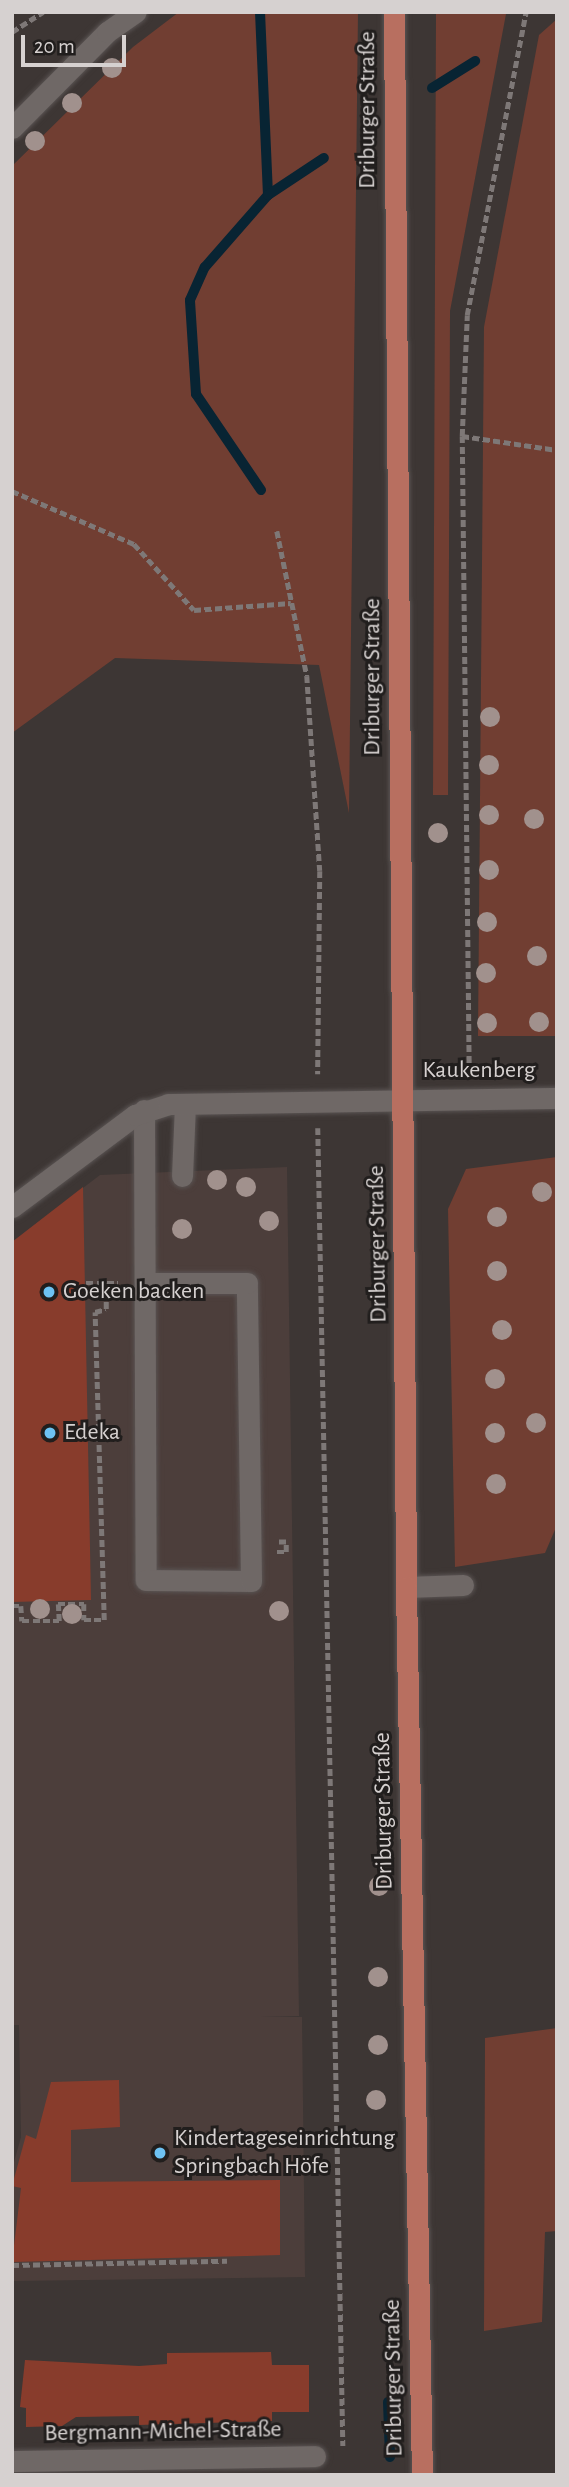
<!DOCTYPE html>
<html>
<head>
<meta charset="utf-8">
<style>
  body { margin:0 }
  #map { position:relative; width:569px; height:2487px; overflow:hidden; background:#3d3634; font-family:"Alegreya Sans",sans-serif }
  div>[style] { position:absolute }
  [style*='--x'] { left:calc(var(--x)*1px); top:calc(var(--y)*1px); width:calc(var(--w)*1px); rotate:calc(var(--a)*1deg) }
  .built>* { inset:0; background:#4c3e3b }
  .green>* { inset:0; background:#713e32 }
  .stream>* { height:10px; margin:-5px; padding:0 5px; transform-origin:5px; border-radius:5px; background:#082433 }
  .building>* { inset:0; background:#883c2c }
  .path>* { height:4.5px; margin-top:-2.25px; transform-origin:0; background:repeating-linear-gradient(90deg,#7e7877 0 7px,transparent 0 10.5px) }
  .roads { filter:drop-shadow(0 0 2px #595352) drop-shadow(0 0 2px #595352) }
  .minor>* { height:21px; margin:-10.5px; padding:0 10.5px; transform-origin:10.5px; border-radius:10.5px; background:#6f6866 }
  .major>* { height:21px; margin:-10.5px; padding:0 10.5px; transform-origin:10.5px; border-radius:10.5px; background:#b86f60 }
  .trees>* { width:20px; height:20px; margin:-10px; border-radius:50%; background:#a1918d }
  .dots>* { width:19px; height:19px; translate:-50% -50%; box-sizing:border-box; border:4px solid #211e1d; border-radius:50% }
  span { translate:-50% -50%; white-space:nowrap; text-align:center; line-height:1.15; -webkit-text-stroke:6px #211e1d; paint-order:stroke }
  .street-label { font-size:24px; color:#d6d1d0 }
  .poi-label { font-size:24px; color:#d6d1d0 }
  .left { translate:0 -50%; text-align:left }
  .frame { position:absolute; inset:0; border:14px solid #d6d1d0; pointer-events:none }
  .scale { position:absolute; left:21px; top:35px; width:105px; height:32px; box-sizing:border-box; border:4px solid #d6d1d0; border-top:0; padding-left:9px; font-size:21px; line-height:24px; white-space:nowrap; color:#d6d1d0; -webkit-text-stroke:5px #211e1d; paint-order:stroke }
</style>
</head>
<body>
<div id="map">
  <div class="built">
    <div style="clip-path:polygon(287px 1167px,299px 2016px,260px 2017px,302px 2017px,305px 2277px,12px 2281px,12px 2169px,21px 2137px,19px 2025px,12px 2025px,12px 1242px,100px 1175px)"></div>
  </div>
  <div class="green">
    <div style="clip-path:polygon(179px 12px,358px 12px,349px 813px,319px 665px,115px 658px,12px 733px,12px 166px,133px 47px)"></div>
    <div style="clip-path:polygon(436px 12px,506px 14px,450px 311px,448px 795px,433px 795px)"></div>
    <div style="clip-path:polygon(557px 19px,557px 1036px,478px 1036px,484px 327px,539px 35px)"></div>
    <div style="clip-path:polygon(557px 1157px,557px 1525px,545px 1553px,455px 1567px,448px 1209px,466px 1169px)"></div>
    <div style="clip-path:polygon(557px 2028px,557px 2231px,545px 2232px,542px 2322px,484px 2331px,485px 2038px)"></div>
  </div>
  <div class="stream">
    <div style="--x:260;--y:12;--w:183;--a:87.5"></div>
    <div style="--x:432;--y:88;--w:51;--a:-32.1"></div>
    <div style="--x:261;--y:490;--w:116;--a:-124.1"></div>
    <div style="--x:196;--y:394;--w:94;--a:-93.7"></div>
    <div style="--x:190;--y:300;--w:36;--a:-66"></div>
    <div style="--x:205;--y:267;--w:96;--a:-48.8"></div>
    <div style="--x:268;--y:195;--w:67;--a:-33.5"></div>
    <div style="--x:388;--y:2402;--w:55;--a:87.9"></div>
  </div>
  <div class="building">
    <div style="clip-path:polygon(83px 1187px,91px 1600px,12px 1602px,12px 1242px)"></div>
    <div style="clip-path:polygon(119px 2080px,120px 2127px,71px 2130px,71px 2182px,280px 2180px,280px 2255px,12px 2262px,21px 2188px,12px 2186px,26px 2135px,36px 2139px,51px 2082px)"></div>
    <div style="clip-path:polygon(271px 2352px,272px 2365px,309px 2365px,309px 2412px,272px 2412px,272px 2421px,139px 2425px,139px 2416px,76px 2417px,62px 2426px,26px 2427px,26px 2408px,20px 2407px,25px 2360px,139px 2366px,167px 2364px,167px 2353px)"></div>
  </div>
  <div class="path">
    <div style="--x:12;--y:32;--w:37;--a:-33"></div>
    <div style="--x:462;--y:436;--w:96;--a:8.4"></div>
    <div style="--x:12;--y:491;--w:133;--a:23.5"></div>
    <div style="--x:134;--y:544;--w:89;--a:47.7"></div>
    <div style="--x:194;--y:610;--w:97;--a:-4.1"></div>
    <div style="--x:277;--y:531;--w:148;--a:78.3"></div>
    <div style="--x:307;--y:676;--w:195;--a:86.2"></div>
    <div style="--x:320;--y:871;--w:203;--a:90.6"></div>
    <div style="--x:469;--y:1073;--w:637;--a:-90.63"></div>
    <div style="--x:462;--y:436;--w:121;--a:-87.6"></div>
    <div style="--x:467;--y:315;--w:309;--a:-79"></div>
    <div style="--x:318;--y:1128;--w:1318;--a:88.91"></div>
    <div style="--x:86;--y:1283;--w:32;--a:0"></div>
    <div style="--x:277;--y:1552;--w:9;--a:0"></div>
    <div style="--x:286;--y:1552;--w:10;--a:-90"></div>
    <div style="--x:286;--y:1542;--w:7;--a:180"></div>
    <div style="--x:12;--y:1606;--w:9;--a:0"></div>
    <div style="--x:21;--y:1606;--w:15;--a:86"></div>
    <div style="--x:22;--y:1621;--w:37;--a:0"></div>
    <div style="--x:59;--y:1621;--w:17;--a:-93"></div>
    <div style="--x:58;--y:1604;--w:26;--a:0"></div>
    <div style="--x:84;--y:1604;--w:16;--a:90"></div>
    <div style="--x:84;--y:1620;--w:20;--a:0"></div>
    <div style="--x:104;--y:1620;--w:308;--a:-91.7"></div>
    <div style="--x:95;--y:1312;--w:11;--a:-15"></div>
    <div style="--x:106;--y:1309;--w:26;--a:-90"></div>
    <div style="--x:12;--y:2265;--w:215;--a:-1.1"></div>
  </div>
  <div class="roads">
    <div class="minor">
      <div style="--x:12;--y:128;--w:135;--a:-45.3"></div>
      <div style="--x:107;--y:32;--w:35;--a:-35"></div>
      <div style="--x:144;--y:1110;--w:470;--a:89.8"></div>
      <div style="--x:146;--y:1580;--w:105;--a:0.5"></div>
      <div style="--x:251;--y:1581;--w:298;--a:-90.8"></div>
      <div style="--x:247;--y:1283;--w:100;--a:180"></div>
      <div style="--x:182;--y:1176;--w:72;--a:-87.6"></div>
      <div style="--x:12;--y:1207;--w:154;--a:-36.8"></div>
      <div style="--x:135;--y:1115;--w:35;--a:-18"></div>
      <div style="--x:168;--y:1104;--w:389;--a:-0.9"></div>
      <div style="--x:406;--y:1587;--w:57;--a:-2"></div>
      <div style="--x:12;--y:2461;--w:303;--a:-0.9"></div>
    </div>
    <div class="major">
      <div style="--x:394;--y:12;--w:1575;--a:89.56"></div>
      <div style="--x:406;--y:1587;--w:888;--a:88.97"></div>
    </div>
  </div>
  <div class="trees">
    <div style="left:112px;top:68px"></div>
    <div style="left:72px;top:103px"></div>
    <div style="left:35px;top:141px"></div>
    <div style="left:490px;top:717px"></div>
    <div style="left:489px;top:765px"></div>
    <div style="left:489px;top:815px"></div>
    <div style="left:534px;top:819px"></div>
    <div style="left:438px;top:833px"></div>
    <div style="left:489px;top:870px"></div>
    <div style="left:487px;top:922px"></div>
    <div style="left:537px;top:956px"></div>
    <div style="left:486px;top:973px"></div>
    <div style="left:539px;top:1022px"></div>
    <div style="left:487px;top:1023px"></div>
    <div style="left:217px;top:1180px"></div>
    <div style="left:246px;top:1187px"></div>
    <div style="left:542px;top:1192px"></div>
    <div style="left:497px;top:1217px"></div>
    <div style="left:269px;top:1221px"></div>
    <div style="left:182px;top:1229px"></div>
    <div style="left:497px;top:1271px"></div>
    <div style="left:502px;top:1330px"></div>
    <div style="left:495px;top:1379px"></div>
    <div style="left:536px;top:1423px"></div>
    <div style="left:495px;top:1433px"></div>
    <div style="left:496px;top:1484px"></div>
    <div style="left:40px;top:1609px"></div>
    <div style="left:279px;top:1611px"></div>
    <div style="left:72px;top:1614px"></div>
    <div style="left:379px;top:1886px"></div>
    <div style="left:378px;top:1977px"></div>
    <div style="left:378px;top:2045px"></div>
    <div style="left:376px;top:2100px"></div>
  </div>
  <div class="dots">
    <div style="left:49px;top:1292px;background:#6dc2f3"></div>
    <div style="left:50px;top:1433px;background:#6dc2f3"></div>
    <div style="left:160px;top:2153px;background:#6dc2f3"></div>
  </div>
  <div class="street-label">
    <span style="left:368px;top:110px;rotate:-90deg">Driburger Straße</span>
    <span style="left:373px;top:677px;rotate:-90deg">Driburger Straße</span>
    <span style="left:479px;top:1071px">Kaukenberg</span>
    <span style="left:378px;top:1244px;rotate:-91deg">Driburger Straße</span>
    <span style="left:384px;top:1811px;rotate:-91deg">Driburger Straße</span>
    <span style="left:394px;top:2378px;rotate:-91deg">Driburger Straße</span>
    <span style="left:163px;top:2432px;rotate:-1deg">Bergmann-Michel-Straße</span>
  </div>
  <div class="poi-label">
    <span class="left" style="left:63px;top:1292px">Goeken backen</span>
    <span class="left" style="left:64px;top:1433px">Edeka</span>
    <span class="left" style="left:174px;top:2153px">Kindertageseinrichtung<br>Springbach Höfe</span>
  </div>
  <div class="frame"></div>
  <div class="scale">20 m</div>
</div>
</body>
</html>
